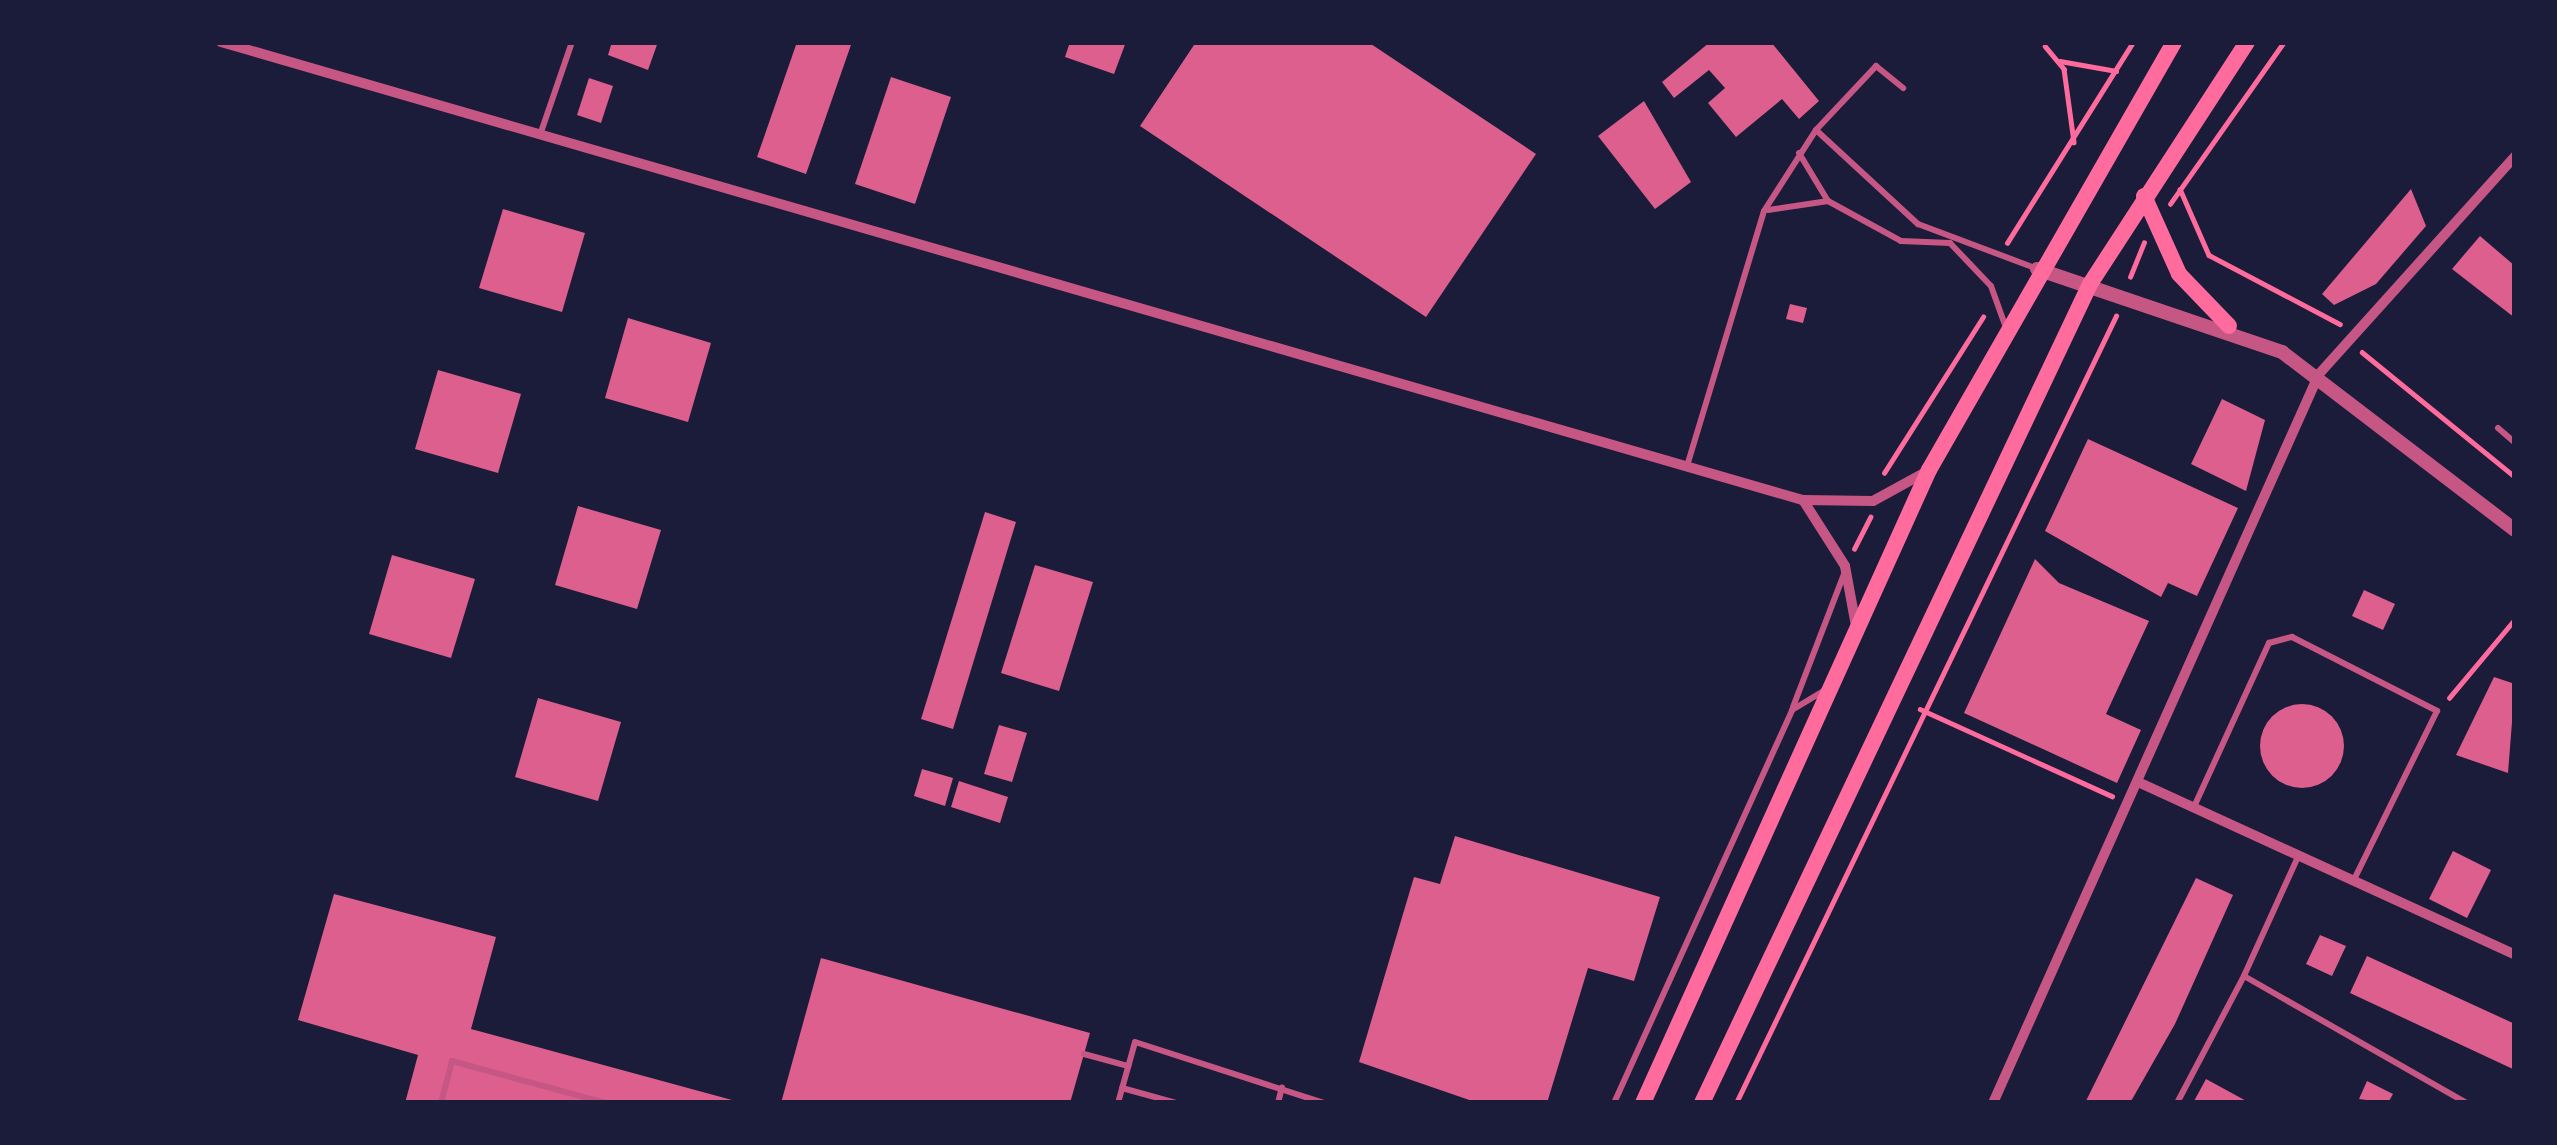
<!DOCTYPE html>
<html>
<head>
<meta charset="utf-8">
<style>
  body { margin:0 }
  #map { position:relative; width:2557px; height:1145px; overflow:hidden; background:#1b1b3a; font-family:"IBM Plex Sans",sans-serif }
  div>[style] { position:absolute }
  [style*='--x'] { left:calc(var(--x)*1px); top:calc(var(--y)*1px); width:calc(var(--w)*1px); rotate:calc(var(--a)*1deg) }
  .building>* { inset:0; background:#dd5f8e }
  .round { border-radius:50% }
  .path>* { height:4.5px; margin:-2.25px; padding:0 2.25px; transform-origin:2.25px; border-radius:2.25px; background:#ff6b9d }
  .service>* { height:6px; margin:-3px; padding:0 3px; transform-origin:3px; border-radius:3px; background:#c65784 }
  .minor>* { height:10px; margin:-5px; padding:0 5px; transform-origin:5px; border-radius:5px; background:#c65784 }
  .tertiary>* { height:14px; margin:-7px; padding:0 7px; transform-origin:7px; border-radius:7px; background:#c65784 }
  .primary>* { height:16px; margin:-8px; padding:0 8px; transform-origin:8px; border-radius:8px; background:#ff6b9d }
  span { translate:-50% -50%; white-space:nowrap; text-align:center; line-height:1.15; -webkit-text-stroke:9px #1b1b3a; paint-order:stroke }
  .frame { position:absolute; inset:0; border:45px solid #1b1b3a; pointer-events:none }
</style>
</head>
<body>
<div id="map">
  <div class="building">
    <div style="clip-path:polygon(612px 42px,658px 42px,648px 70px,608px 55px)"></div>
    <div style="clip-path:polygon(797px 42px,852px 42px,806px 174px,757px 157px)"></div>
    <div style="clip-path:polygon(1070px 42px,1126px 42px,1114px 74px,1065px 57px)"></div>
    <div style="clip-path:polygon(1196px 42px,1368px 42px,1536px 154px,1426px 317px,1140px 126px)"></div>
    <div style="clip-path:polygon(1710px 42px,1771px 42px,1819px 101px,1799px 119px,1782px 99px,1736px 137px,1708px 103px,1725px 88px,1709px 70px,1674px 98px,1662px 82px)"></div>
    <div style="clip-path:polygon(891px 77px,951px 97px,915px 204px,855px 184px)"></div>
    <div style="clip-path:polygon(589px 78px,613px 86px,601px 123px,577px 115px)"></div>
    <div style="clip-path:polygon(1644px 101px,1691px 182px,1655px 209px,1598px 136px)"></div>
    <div style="clip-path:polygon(2411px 189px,2426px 226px,2376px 284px,2334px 305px,2322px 294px)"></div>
    <div style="clip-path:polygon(503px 209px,585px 233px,562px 312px,479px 288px)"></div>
    <div style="clip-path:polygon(2480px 236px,2515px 266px,2515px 318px,2452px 269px)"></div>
    <div style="clip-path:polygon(1790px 304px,1807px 308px,1803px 323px,1786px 319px)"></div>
    <div style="clip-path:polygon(628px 318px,711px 343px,688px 422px,605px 398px)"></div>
    <div style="clip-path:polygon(438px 370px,521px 394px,498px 473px,415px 449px)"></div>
    <div style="clip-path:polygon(2222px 399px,2265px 420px,2246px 491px,2191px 464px)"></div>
    <div style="clip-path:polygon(2088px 439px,2238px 508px,2197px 596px,2168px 583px,2161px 597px,2045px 531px)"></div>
    <div style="clip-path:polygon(578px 506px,661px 530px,637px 609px,555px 585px)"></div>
    <div style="clip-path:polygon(985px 512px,1016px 522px,953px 729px,921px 719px)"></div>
    <div style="clip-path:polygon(392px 555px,475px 579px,451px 658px,369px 634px)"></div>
    <div style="clip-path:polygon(2035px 559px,2059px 583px,2149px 621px,2106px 714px,2141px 730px,2117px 783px,1964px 713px)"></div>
    <div style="clip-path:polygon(1035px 565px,1093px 582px,1059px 691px,1001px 673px)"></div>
    <div style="clip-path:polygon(2364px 590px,2395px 604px,2383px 630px,2352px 616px)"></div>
    <div style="clip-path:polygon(2494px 677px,2515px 684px,2508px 773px,2456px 755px)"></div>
    <div style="clip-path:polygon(538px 698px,621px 722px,598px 801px,515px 777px)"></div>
    <div class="round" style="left:2260px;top:704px;width:84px;height:84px"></div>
    <div style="clip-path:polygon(999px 725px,1027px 733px,1012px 782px,984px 774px)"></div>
    <div style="clip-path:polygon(922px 769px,953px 778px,945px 806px,914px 796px)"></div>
    <div style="clip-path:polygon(959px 781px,1008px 797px,1000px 823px,951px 807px)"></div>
    <div style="clip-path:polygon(1455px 836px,1660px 897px,1634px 981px,1588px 968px,1547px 1103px,1478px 1103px,1359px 1062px,1414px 877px,1440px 884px)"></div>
    <div style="clip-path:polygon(2453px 851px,2491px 870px,2467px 918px,2429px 899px)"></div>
    <div style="clip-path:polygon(2196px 878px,2233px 895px,2175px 1024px,2130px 1103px,2085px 1103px)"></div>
    <div style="clip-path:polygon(334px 894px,496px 937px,471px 1029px,743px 1103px,405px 1103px,418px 1055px,298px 1020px)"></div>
    <div style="clip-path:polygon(2320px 935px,2346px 946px,2332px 976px,2306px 964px)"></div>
    <div style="clip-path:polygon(2367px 956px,2515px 1024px,2515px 1070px,2350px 993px)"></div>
    <div style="clip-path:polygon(821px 958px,1090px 1033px,1070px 1103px,781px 1103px)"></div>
    <div style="clip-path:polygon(2206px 1079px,2250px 1103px,2193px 1103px)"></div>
    <div style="clip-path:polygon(2367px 1081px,2393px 1094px,2388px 1103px,2359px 1099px)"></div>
  </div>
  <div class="path">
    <div style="--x:2045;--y:46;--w:30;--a:50"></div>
    <div style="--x:2064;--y:69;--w:74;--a:82.2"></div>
    <div style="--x:2060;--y:61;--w:57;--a:10.1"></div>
    <div style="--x:2180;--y:189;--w:72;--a:66.3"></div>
    <div style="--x:2209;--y:255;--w:148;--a:27.8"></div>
    <div style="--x:2170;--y:204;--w:198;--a:-54.9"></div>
    <div style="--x:2007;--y:243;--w:237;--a:-57.9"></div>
    <div style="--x:2130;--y:277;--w:37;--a:-68"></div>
    <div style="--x:2362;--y:352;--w:198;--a:39.2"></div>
    <div style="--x:1884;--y:473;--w:185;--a:-57.6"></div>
    <div style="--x:1854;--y:549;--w:36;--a:-63"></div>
    <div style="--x:2449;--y:698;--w:103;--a:-50.1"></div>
    <div style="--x:1920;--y:709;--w:211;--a:24.4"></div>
    <div style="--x:1736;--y:1103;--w:874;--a:-64.23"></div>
  </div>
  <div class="service">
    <div style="--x:1816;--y:130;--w:139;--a:42.7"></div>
    <div style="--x:1918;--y:224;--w:125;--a:20.6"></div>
    <div style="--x:540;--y:135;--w:98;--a:-71"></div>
    <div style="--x:1799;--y:153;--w:56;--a:58.9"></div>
    <div style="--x:1768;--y:210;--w:61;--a:-8.5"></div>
    <div style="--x:1828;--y:201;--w:83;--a:28.7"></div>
    <div style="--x:1901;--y:241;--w:49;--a:2.3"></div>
    <div style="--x:1950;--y:243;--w:59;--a:46.4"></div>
    <div style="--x:1991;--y:286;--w:41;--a:70.3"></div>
    <div style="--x:2498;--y:428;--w:23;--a:41"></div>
    <div style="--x:1687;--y:466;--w:266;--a:-73.2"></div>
    <div style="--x:1764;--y:211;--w:96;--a:-57.3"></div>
    <div style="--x:1816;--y:130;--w:88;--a:-46.8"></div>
    <div style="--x:1876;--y:66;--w:35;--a:39"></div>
    <div style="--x:1793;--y:707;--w:142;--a:-69"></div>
    <div style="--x:2193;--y:809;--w:183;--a:-65.4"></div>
    <div style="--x:2269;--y:643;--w:24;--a:-15"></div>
    <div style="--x:2292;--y:637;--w:163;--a:27"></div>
    <div style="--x:2437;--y:711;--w:188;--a:116.2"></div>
    <div style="--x:2297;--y:859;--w:128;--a:114.4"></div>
    <div style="--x:2244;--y:976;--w:257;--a:29.7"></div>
    <div style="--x:1084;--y:1054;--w:46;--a:15.3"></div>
    <div style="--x:1122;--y:1088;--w:56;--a:15.5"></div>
    <div style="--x:441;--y:1103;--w:43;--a:-75.3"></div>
    <div style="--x:452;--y:1061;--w:160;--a:15.3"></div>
    <div style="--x:1118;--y:1103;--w:63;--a:-74.4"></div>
    <div style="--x:1135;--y:1042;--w:199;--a:17.9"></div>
    <div style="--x:1278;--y:1103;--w:16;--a:-76"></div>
    <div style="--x:1614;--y:1103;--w:431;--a:-65.6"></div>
    <div style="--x:1792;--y:710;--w:39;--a:-31"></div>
    <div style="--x:2177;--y:1103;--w:144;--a:-62.2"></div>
  </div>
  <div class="minor">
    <div style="--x:221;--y:42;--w:1647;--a:16.15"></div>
    <div style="--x:1803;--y:500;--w:70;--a:0.8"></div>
    <div style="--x:1873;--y:501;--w:60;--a:-28.7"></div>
    <div style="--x:1803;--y:500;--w:78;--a:57.5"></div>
    <div style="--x:1845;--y:566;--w:61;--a:79.6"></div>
    <div style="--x:2138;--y:782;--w:415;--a:24.6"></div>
    <div style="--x:1993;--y:1103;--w:799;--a:-65.91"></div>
    <div style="--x:2319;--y:374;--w:293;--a:-48"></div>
  </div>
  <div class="tertiary">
    <div style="--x:2037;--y:269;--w:259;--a:18.7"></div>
    <div style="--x:2282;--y:352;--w:293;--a:37.4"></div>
  </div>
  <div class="primary">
    <div style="--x:2144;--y:196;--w:85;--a:65.8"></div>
    <div style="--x:2179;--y:274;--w:72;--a:46.1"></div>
    <div style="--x:1643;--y:1103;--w:695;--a:-65.69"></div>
    <div style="--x:1929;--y:470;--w:493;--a:-60.2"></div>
    <div style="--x:1702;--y:1103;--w:906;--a:-64.65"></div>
    <div style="--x:2090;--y:284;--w:288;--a:-57"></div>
  </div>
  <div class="frame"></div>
</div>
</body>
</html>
